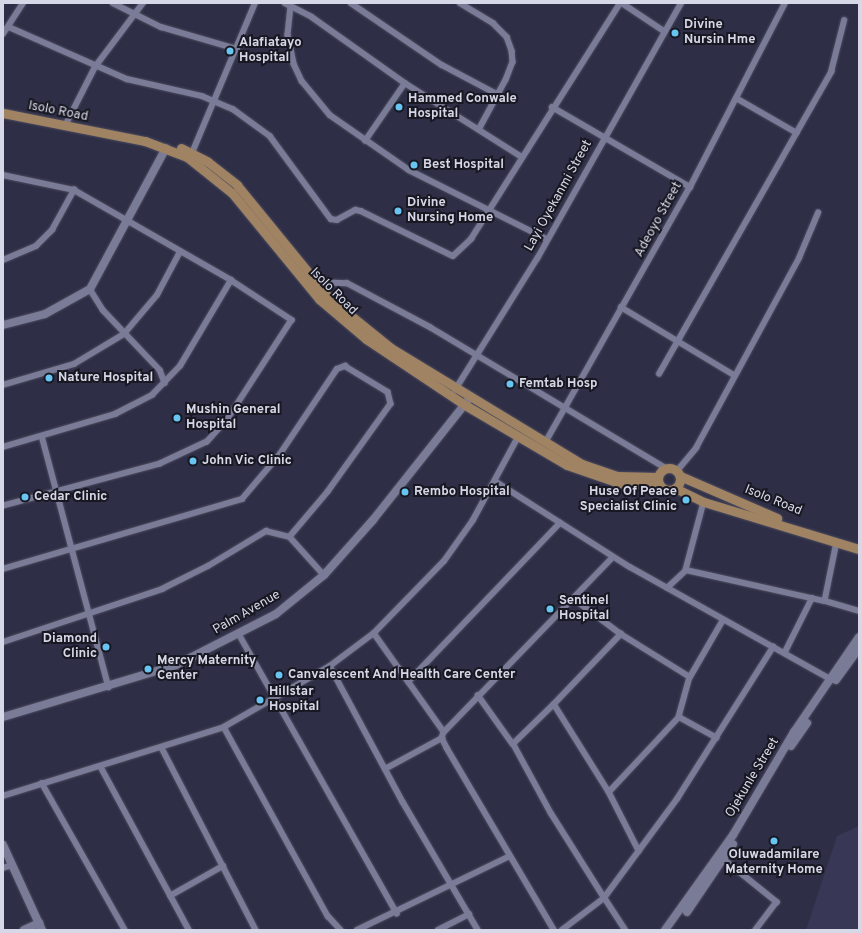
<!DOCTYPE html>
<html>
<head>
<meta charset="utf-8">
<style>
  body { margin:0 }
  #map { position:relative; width:862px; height:933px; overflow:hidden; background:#2e2e46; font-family:Overpass,sans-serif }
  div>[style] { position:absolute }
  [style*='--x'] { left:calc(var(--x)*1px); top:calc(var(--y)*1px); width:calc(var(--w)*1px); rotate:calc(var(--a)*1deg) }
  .built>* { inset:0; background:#383756 }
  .roads { filter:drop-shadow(0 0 1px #4d4c60) drop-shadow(0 0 1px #4d4c60) }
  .street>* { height:5.5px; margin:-2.75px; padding:0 2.75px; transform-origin:2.75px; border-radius:2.75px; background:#7a7b97 }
  .secondary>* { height:8px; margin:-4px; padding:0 4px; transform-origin:4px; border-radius:4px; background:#7a7b97 }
  .primary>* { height:9px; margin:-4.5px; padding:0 4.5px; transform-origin:4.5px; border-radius:4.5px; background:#9f8362 }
  .primary>.ring { margin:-4.5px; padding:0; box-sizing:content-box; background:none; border:9px solid #9f8362; border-radius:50% }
  .dots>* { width:11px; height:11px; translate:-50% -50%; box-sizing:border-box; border:2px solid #171822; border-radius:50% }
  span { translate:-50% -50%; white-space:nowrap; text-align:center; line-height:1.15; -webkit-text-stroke:4px #171822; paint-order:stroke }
  .poi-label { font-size:13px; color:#d7d8e7; font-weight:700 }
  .left { translate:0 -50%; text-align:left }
  .right { translate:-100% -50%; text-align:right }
  .street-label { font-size:13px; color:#d7d8e7 }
  .frame { position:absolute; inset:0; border:4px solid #d7d8e7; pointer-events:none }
</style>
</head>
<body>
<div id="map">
  <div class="built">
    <div style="clip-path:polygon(859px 826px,859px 930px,806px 930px,837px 836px)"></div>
  </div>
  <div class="roads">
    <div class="street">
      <div style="--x:113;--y:3;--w:54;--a:26.6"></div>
      <div style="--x:161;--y:27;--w:79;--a:16.1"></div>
      <div style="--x:285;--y:3;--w:30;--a:27"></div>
      <div style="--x:312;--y:17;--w:114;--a:35.4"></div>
      <div style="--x:405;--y:83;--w:138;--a:32.3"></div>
      <div style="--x:351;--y:3;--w:110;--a:34.3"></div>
      <div style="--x:442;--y:65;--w:64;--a:27.8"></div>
      <div style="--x:460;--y:3;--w:39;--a:31"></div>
      <div style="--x:493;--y:23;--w:20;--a:45"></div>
      <div style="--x:507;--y:37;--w:15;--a:70"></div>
      <div style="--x:512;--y:51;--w:11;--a:85"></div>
      <div style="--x:513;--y:62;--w:19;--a:111"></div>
      <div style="--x:506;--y:80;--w:55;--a:118.4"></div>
      <div style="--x:622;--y:3;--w:50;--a:33.7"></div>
      <div style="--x:291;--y:6;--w:29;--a:96"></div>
      <div style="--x:288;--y:35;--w:30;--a:78"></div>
      <div style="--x:294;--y:64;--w:19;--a:65"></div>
      <div style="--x:302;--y:81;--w:44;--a:50.5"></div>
      <div style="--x:330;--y:115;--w:96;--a:34.8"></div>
      <div style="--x:409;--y:170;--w:154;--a:26.6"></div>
      <div style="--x:9;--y:27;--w:129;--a:23.8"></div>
      <div style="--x:127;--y:79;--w:77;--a:12.8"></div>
      <div style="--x:202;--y:96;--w:34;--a:23"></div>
      <div style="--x:233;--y:109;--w:46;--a:36.1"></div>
      <div style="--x:270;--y:136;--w:103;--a:53.7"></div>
      <div style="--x:331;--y:219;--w:6;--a:9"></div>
      <div style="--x:337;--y:220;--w:21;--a:-29"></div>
      <div style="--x:355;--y:210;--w:6;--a:9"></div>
      <div style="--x:361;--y:211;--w:102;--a:26.1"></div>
      <div style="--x:453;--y:256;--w:25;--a:-43"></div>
      <div style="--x:471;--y:239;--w:279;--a:-57.7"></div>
      <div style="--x:3;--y:34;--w:37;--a:-57"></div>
      <div style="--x:736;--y:98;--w:70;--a:29.8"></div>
      <div style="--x:552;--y:107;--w:160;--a:30.1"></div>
      <div style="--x:67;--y:122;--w:62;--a:-63"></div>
      <div style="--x:95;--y:67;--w:80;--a:-53.1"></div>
      <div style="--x:365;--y:141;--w:70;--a:-55.4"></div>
      <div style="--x:192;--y:153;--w:163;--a:-67.2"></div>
      <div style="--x:3;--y:175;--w:73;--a:11.9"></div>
      <div style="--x:74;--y:190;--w:181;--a:29.8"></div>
      <div style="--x:231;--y:280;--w:73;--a:33.3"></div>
      <div style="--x:292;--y:320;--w:118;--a:122.9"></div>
      <div style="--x:228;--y:419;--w:31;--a:132"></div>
      <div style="--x:207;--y:442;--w:52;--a:154.9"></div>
      <div style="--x:160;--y:464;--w:163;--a:165"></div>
      <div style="--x:3;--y:260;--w:36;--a:-23"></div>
      <div style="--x:36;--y:246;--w:23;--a:-45"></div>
      <div style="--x:52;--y:230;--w:46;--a:-61.2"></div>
      <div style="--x:315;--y:282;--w:32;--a:2"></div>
      <div style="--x:347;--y:283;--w:94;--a:27.9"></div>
      <div style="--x:430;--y:327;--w:275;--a:30.9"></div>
      <div style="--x:90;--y:289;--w:25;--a:58"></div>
      <div style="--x:103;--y:310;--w:83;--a:46.5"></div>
      <div style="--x:160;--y:370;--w:14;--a:69"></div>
      <div style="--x:621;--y:307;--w:132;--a:31"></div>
      <div style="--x:659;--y:374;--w:348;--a:-60.3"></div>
      <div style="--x:831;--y:72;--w:53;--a:-75.7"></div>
      <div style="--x:3;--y:385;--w:74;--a:-16.5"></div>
      <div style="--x:74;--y:364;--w:58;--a:-31"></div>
      <div style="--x:124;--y:334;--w:51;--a:-49.8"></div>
      <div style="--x:157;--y:295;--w:49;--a:-61.9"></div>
      <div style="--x:455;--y:390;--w:155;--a:-58"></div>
      <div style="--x:537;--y:259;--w:294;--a:-60.6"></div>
      <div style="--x:42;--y:436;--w:260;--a:75.1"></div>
      <div style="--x:545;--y:443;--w:294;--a:-60.5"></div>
      <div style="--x:690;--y:187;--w:207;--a:-62.7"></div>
      <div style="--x:3;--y:447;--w:117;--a:-16.4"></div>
      <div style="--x:115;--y:414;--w:42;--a:-27.2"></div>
      <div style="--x:152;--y:395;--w:40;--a:-46"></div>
      <div style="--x:180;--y:366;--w:100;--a:-59.3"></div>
      <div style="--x:677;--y:471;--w:30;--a:-50"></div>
      <div style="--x:696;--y:448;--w:216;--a:-61.5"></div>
      <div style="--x:799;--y:258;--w:49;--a:-67.1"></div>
      <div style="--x:495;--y:481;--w:160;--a:32.5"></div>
      <div style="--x:630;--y:567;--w:231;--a:29.2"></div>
      <div style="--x:704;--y:502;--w:70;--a:104.8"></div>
      <div style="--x:686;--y:570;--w:142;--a:12.6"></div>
      <div style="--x:837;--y:542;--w:60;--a:101.5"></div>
      <div style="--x:825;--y:601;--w:35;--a:16"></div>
      <div style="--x:3;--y:569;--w:249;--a:-16.3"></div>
      <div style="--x:242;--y:499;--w:59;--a:-49.8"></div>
      <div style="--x:280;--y:454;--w:102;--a:-56.2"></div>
      <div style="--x:337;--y:369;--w:9;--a:-21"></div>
      <div style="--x:345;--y:366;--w:50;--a:31.2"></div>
      <div style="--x:388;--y:392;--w:12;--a:76"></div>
      <div style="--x:391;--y:404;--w:108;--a:125.6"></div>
      <div style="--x:328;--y:492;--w:59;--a:130.2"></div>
      <div style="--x:667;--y:588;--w:26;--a:-43"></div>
      <div style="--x:574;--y:599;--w:59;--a:36.7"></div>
      <div style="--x:374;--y:633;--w:121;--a:54.7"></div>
      <div style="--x:444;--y:732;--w:6;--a:108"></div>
      <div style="--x:442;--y:738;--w:11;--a:63"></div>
      <div style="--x:447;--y:748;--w:211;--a:59.5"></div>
      <div style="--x:239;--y:634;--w:321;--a:60.5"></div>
      <div style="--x:3;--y:642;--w:168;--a:-18.4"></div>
      <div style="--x:162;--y:589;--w:51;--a:-26.6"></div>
      <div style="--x:208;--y:566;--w:68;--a:-31.1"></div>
      <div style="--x:266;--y:531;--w:25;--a:14"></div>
      <div style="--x:290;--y:537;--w:51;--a:48.2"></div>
      <div style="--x:785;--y:652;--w:60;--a:-63.4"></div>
      <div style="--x:330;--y:666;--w:154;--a:61.8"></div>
      <div style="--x:403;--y:802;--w:148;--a:59.6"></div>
      <div style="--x:690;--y:677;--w:66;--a:-59.9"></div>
      <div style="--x:408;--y:682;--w:220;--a:-46.3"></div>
      <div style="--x:478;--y:695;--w:60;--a:54.5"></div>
      <div style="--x:554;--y:704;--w:97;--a:-46.3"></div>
      <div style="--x:621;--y:634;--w:81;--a:31.9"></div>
      <div style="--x:690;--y:677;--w:41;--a:105.4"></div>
      <div style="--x:224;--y:727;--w:216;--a:61.2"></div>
      <div style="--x:328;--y:916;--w:19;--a:47"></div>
      <div style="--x:444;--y:732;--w:243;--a:-46"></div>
      <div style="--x:162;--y:748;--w:205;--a:62.7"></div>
      <div style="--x:101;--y:767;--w:185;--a:61.6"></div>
      <div style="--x:387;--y:768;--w:63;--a:-28.6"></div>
      <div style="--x:42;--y:783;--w:169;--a:60.5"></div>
      <div style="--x:609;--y:792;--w:103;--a:-47"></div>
      <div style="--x:679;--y:717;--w:43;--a:28.9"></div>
      <div style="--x:3;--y:796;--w:232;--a:-17.3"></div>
      <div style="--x:224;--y:727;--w:122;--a:-29.9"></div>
      <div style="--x:330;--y:666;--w:55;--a:-36.9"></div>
      <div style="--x:374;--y:633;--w:100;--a:-45.8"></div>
      <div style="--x:444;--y:561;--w:50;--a:-54.7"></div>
      <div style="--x:473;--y:520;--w:94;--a:-61.5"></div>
      <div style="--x:721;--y:857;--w:72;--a:38.8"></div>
      <div style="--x:777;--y:902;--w:35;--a:127"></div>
      <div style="--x:3;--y:868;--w:10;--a:-17"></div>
      <div style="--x:170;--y:896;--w:61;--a:-29.5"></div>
      <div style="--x:357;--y:930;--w:168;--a:-25.8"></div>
      <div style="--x:438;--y:930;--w:35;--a:-27"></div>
      <div style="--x:562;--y:930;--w:53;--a:-37.3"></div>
      <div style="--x:604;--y:898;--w:99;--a:-122.2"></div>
      <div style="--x:551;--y:814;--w:80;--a:-118.5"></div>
      <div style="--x:513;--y:744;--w:57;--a:-44.3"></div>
      <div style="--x:554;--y:704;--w:104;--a:58"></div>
      <div style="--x:609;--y:792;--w:66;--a:63"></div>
      <div style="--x:625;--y:930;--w:38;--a:-123"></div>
      <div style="--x:604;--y:898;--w:123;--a:-53.6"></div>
      <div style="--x:677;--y:799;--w:180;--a:-57.7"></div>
    </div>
    <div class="secondary">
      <div style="--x:3;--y:325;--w:43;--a:-14.7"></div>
      <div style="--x:45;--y:314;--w:51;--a:-29.1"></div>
      <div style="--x:90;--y:289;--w:160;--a:-61.7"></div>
      <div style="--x:836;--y:680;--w:39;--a:-54"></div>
      <div style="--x:3;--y:717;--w:181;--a:-16.7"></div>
      <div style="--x:176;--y:665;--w:112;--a:-27"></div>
      <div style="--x:276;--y:614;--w:62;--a:-39.1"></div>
      <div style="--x:324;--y:575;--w:74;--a:-48.3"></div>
      <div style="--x:373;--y:520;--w:153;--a:-51.6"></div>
      <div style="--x:791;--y:746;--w:28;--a:-55"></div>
      <div style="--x:3;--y:845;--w:94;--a:65.4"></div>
      <div style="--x:687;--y:912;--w:82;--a:-55.9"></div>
      <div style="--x:24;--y:930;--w:17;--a:-25"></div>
      <div style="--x:665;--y:930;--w:117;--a:-54.4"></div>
      <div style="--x:733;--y:835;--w:120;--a:-59.4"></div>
      <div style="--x:794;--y:732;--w:115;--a:-55.6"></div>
    </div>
    <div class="primary">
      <div style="--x:3;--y:113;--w:145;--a:11.2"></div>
      <div style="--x:145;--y:141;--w:45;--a:20.9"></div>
      <div style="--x:187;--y:157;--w:58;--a:38.7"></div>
      <div style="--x:232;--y:193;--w:137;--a:50.6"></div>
      <div style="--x:319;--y:299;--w:62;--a:40.4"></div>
      <div style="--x:366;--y:339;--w:119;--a:33.7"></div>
      <div style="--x:465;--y:405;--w:118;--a:30.5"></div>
      <div style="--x:567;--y:465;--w:55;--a:19.1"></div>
      <div style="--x:619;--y:483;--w:40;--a:4.3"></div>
      <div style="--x:181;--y:148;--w:30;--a:27"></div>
      <div style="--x:208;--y:162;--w:37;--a:38"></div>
      <div style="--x:237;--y:185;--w:146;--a:50.8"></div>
      <div style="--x:329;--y:298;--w:80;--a:38.9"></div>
      <div style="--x:391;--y:348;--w:223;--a:31.3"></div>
      <div style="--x:582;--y:464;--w:37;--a:19"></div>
      <div style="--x:617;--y:476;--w:40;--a:1.4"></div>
      <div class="ring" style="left:658px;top:468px;width:13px;height:13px"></div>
      <div style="--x:680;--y:476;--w:106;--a:23.4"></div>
      <div style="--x:675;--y:488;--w:32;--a:26"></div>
      <div style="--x:704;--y:502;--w:162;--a:16.9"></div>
    </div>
  </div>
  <div class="dots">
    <div style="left:675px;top:33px;background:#68c4f0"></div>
    <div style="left:230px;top:51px;background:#68c4f0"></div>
    <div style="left:399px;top:107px;background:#68c4f0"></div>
    <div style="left:414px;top:165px;background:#68c4f0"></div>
    <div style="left:398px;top:211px;background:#68c4f0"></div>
    <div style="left:49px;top:378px;background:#68c4f0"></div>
    <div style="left:510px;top:384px;background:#68c4f0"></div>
    <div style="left:177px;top:418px;background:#68c4f0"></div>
    <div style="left:193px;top:461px;background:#68c4f0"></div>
    <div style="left:405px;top:492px;background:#68c4f0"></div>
    <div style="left:25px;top:497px;background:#68c4f0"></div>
    <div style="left:686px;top:500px;background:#68c4f0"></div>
    <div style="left:550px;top:609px;background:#68c4f0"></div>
    <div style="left:106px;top:647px;background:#68c4f0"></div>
    <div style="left:148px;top:669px;background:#68c4f0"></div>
    <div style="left:279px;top:675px;background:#68c4f0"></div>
    <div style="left:260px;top:700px;background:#68c4f0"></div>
    <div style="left:774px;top:841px;background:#68c4f0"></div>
  </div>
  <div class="poi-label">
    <span class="left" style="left:684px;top:33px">Divine<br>Nursin Hme</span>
    <span class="left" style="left:239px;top:51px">Alafiatayo<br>Hospital</span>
    <span class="left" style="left:408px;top:107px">Hammed Conwale<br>Hospital</span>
    <span class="left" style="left:423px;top:165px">Best Hospital</span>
    <span class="left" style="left:407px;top:211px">Divine<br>Nursing Home</span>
    <span class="left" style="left:58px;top:378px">Nature Hospital</span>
    <span class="left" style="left:519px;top:384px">Femtab Hosp</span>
    <span class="left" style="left:186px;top:418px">Mushin General<br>Hospital</span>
    <span class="left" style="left:202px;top:461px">John Vic Clinic</span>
    <span class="left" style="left:414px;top:492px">Rembo Hospital</span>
    <span class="right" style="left:677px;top:500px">Huse Of Peace<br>Specialist Clinic</span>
    <span class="left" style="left:34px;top:497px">Cedar Clinic</span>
    <span class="left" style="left:559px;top:609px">Sentinel<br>Hospital</span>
    <span class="right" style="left:97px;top:647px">Diamond<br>Clinic</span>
    <span class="left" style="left:157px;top:669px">Mercy Maternity<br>Center</span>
    <span class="left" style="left:288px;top:675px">Canvalescent And Health Care Center</span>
    <span class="left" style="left:269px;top:700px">Hillstar<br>Hospital</span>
    <span style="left:774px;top:863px">Oluwadamilare<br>Maternity Home</span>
  </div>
  <div class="street-label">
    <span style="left:58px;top:112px;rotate:11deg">Isolo Road</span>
    <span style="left:559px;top:196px;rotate:-61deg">Layi Oyekanmi Street</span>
    <span style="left:659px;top:220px;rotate:-61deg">Adeoyo Street</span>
    <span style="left:333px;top:292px;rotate:45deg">Isolo Road</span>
    <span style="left:773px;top:501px;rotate:22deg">Isolo Road</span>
    <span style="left:247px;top:613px;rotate:-30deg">Palm Avenue</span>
    <span style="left:753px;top:778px;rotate:-59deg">Ojekunle Street</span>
  </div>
  <div class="frame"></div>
</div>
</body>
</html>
